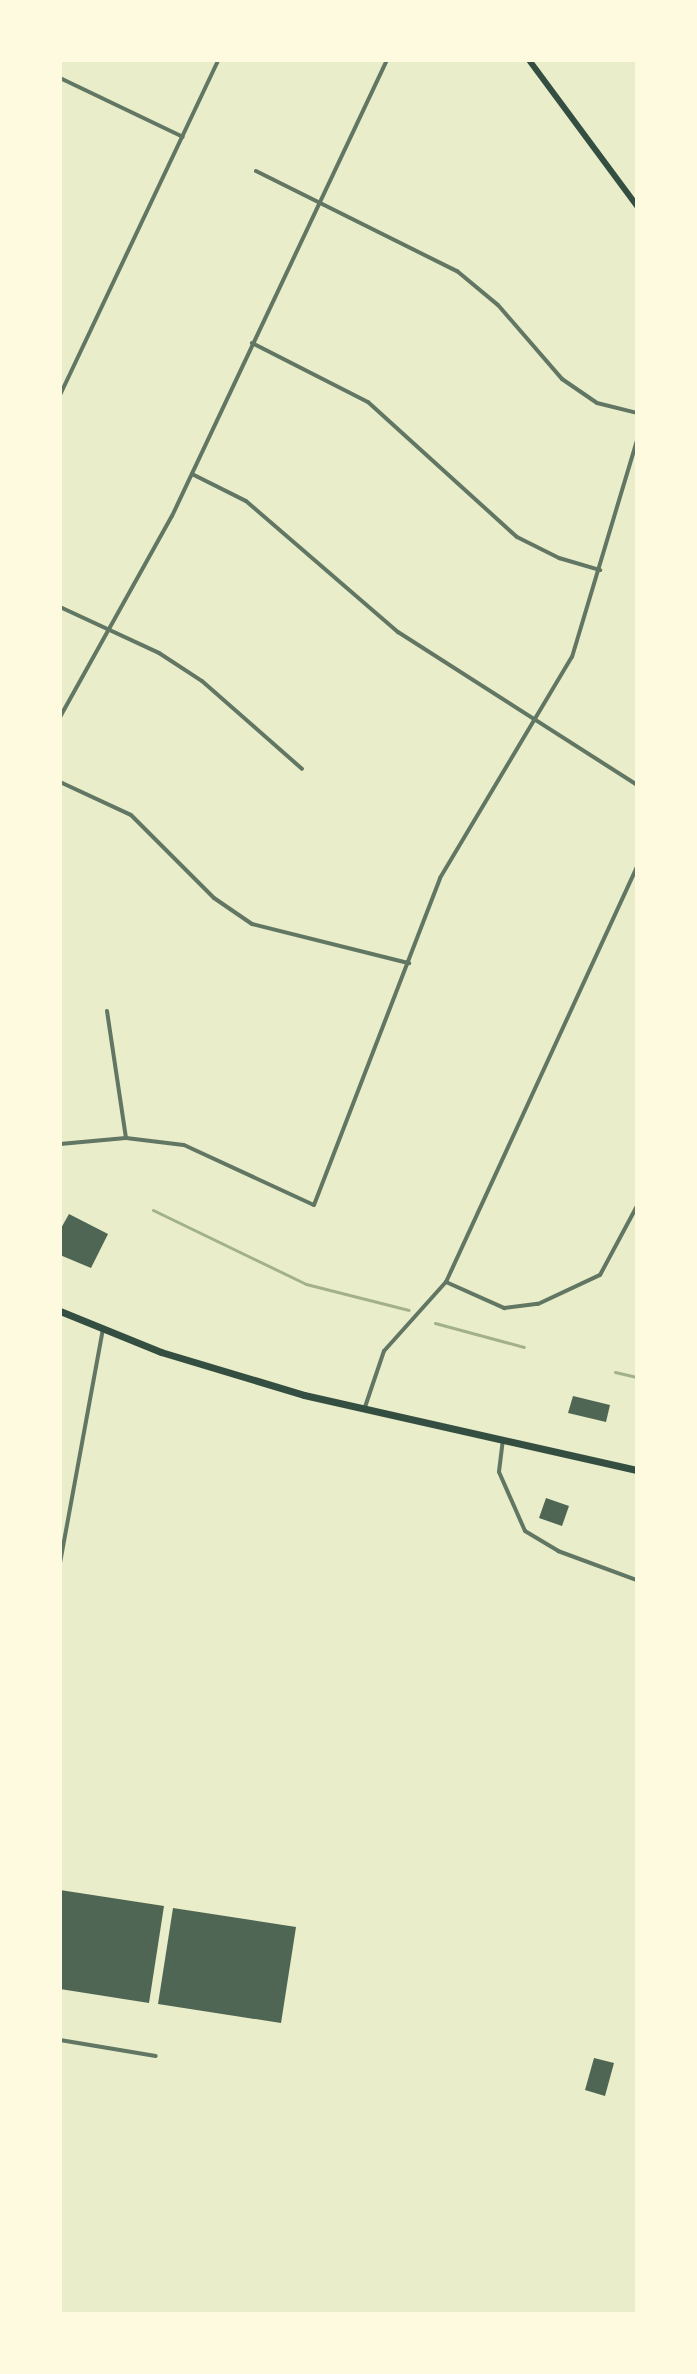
<!DOCTYPE html>
<html>
<head>
<meta charset="utf-8">
<style>
  body { margin:0 }
  #map { position:relative; width:697px; height:2374px; overflow:hidden; background:#e9edc9; font-family:"PT Sans",sans-serif }
  div>[style] { position:absolute }
  [style*='--x'] { left:calc(var(--x)*1px); top:calc(var(--y)*1px); width:calc(var(--w)*1px); rotate:calc(var(--a)*1deg) }
  .stream>* { height:3px; margin:-1.5px; padding:0 1.5px; transform-origin:1.5px; border-radius:1.5px; background:#a3b18a }
  .building>* { inset:0; background:#4f6655 }
  .minor>* { height:4px; margin:-2px; padding:0 2px; transform-origin:2px; border-radius:2px; background:#617663 }
  .secondary>* { height:6px; margin:-3px; padding:0 3px; transform-origin:3px; border-radius:3px; background:#344e41 }
  .primary>* { height:7px; margin:-3.5px; padding:0 3.5px; transform-origin:3.5px; border-radius:3.5px; background:#344e41 }
  span { translate:-50% -50%; white-space:nowrap; text-align:center; line-height:1.15; -webkit-text-stroke:6px #fefae0; paint-order:stroke }
  .frame { position:absolute; inset:0; border:62px solid #fefae0; pointer-events:none }
</style>
</head>
<body>
<div id="map">
  <div class="stream">
    <div style="--x:153;--y:1210;--w:170;--a:25.8"></div>
    <div style="--x:306;--y:1284;--w:106;--a:14.2"></div>
    <div style="--x:435;--y:1323;--w:92;--a:15.1"></div>
    <div style="--x:615;--y:1372;--w:23;--a:13"></div>
  </div>
  <div class="building">
    <div style="clip-path:polygon(69px 1214px,108px 1234px,91px 1268px,60px 1255px,60px 1230px)"></div>
    <div style="clip-path:polygon(573px 1396px,610px 1405px,606px 1422px,568px 1413px)"></div>
    <div style="clip-path:polygon(546px 1498px,569px 1506px,562px 1526px,539px 1518px)"></div>
    <div style="clip-path:polygon(60px 1890px,164px 1906px,149px 2003px,60px 1989px)"></div>
    <div style="clip-path:polygon(173px 1908px,296px 1927px,281px 2023px,158px 2004px)"></div>
    <div style="clip-path:polygon(594px 2058px,614px 2063px,605px 2096px,585px 2090px)"></div>
  </div>
  <div class="minor">
    <div style="--x:60;--y:78;--w:136;--a:25.6"></div>
    <div style="--x:256;--y:171;--w:225;--a:26.5"></div>
    <div style="--x:457;--y:271;--w:53;--a:39.7"></div>
    <div style="--x:498;--y:305;--w:98;--a:49.1"></div>
    <div style="--x:562;--y:379;--w:42;--a:34.4"></div>
    <div style="--x:597;--y:403;--w:41;--a:14"></div>
    <div style="--x:252;--y:343;--w:130;--a:27"></div>
    <div style="--x:368;--y:402;--w:201;--a:42.2"></div>
    <div style="--x:517;--y:537;--w:47;--a:26.6"></div>
    <div style="--x:559;--y:558;--w:43;--a:16.3"></div>
    <div style="--x:60;--y:395;--w:370;--a:-64.7"></div>
    <div style="--x:192;--y:474;--w:60;--a:26.6"></div>
    <div style="--x:246;--y:501;--w:201;--a:40.8"></div>
    <div style="--x:398;--y:632;--w:284;--a:32.6"></div>
    <div style="--x:60;--y:607;--w:109;--a:24.9"></div>
    <div style="--x:159;--y:653;--w:51;--a:33.1"></div>
    <div style="--x:202;--y:681;--w:133;--a:41.3"></div>
    <div style="--x:60;--y:717;--w:230;--a:-60.9"></div>
    <div style="--x:172;--y:516;--w:504;--a:-64.76"></div>
    <div style="--x:60;--y:782;--w:78;--a:24.9"></div>
    <div style="--x:131;--y:815;--w:117;--a:45"></div>
    <div style="--x:214;--y:898;--w:46;--a:34.4"></div>
    <div style="--x:252;--y:924;--w:162;--a:14"></div>
    <div style="--x:107;--y:1011;--w:128;--a:81.5"></div>
    <div style="--x:60;--y:1144;--w:66;--a:-5.2"></div>
    <div style="--x:126;--y:1138;--w:58;--a:6.9"></div>
    <div style="--x:184;--y:1145;--w:143;--a:24.8"></div>
    <div style="--x:314;--y:1205;--w:350;--a:-68.9"></div>
    <div style="--x:440;--y:878;--w:257;--a:-59.2"></div>
    <div style="--x:572;--y:657;--w:227;--a:-73.3"></div>
    <div style="--x:446;--y:1282;--w:64;--a:24.1"></div>
    <div style="--x:504;--y:1308;--w:34;--a:-7"></div>
    <div style="--x:538;--y:1304;--w:68;--a:-25.1"></div>
    <div style="--x:600;--y:1275;--w:78;--a:-61.8"></div>
    <div style="--x:365;--y:1407;--w:59;--a:-71.3"></div>
    <div style="--x:384;--y:1351;--w:93;--a:-48.1"></div>
    <div style="--x:446;--y:1282;--w:457;--a:-65.3"></div>
    <div style="--x:503;--y:1439;--w:33;--a:97"></div>
    <div style="--x:499;--y:1472;--w:64;--a:66.2"></div>
    <div style="--x:525;--y:1531;--w:39;--a:31"></div>
    <div style="--x:558;--y:1551;--w:84;--a:20.2"></div>
    <div style="--x:60;--y:1563;--w:238;--a:-79.6"></div>
    <div style="--x:60;--y:2040;--w:97;--a:9.5"></div>
  </div>
  <div class="secondary">
    <div style="--x:529;--y:60;--w:182;--a:53.5"></div>
  </div>
  <div class="primary">
    <div style="--x:60;--y:1311;--w:109;--a:22.1"></div>
    <div style="--x:161;--y:1352;--w:149;--a:16.7"></div>
    <div style="--x:304;--y:1395;--w:341;--a:12.7"></div>
  </div>
  <div class="frame"></div>
</div>
</body>
</html>
